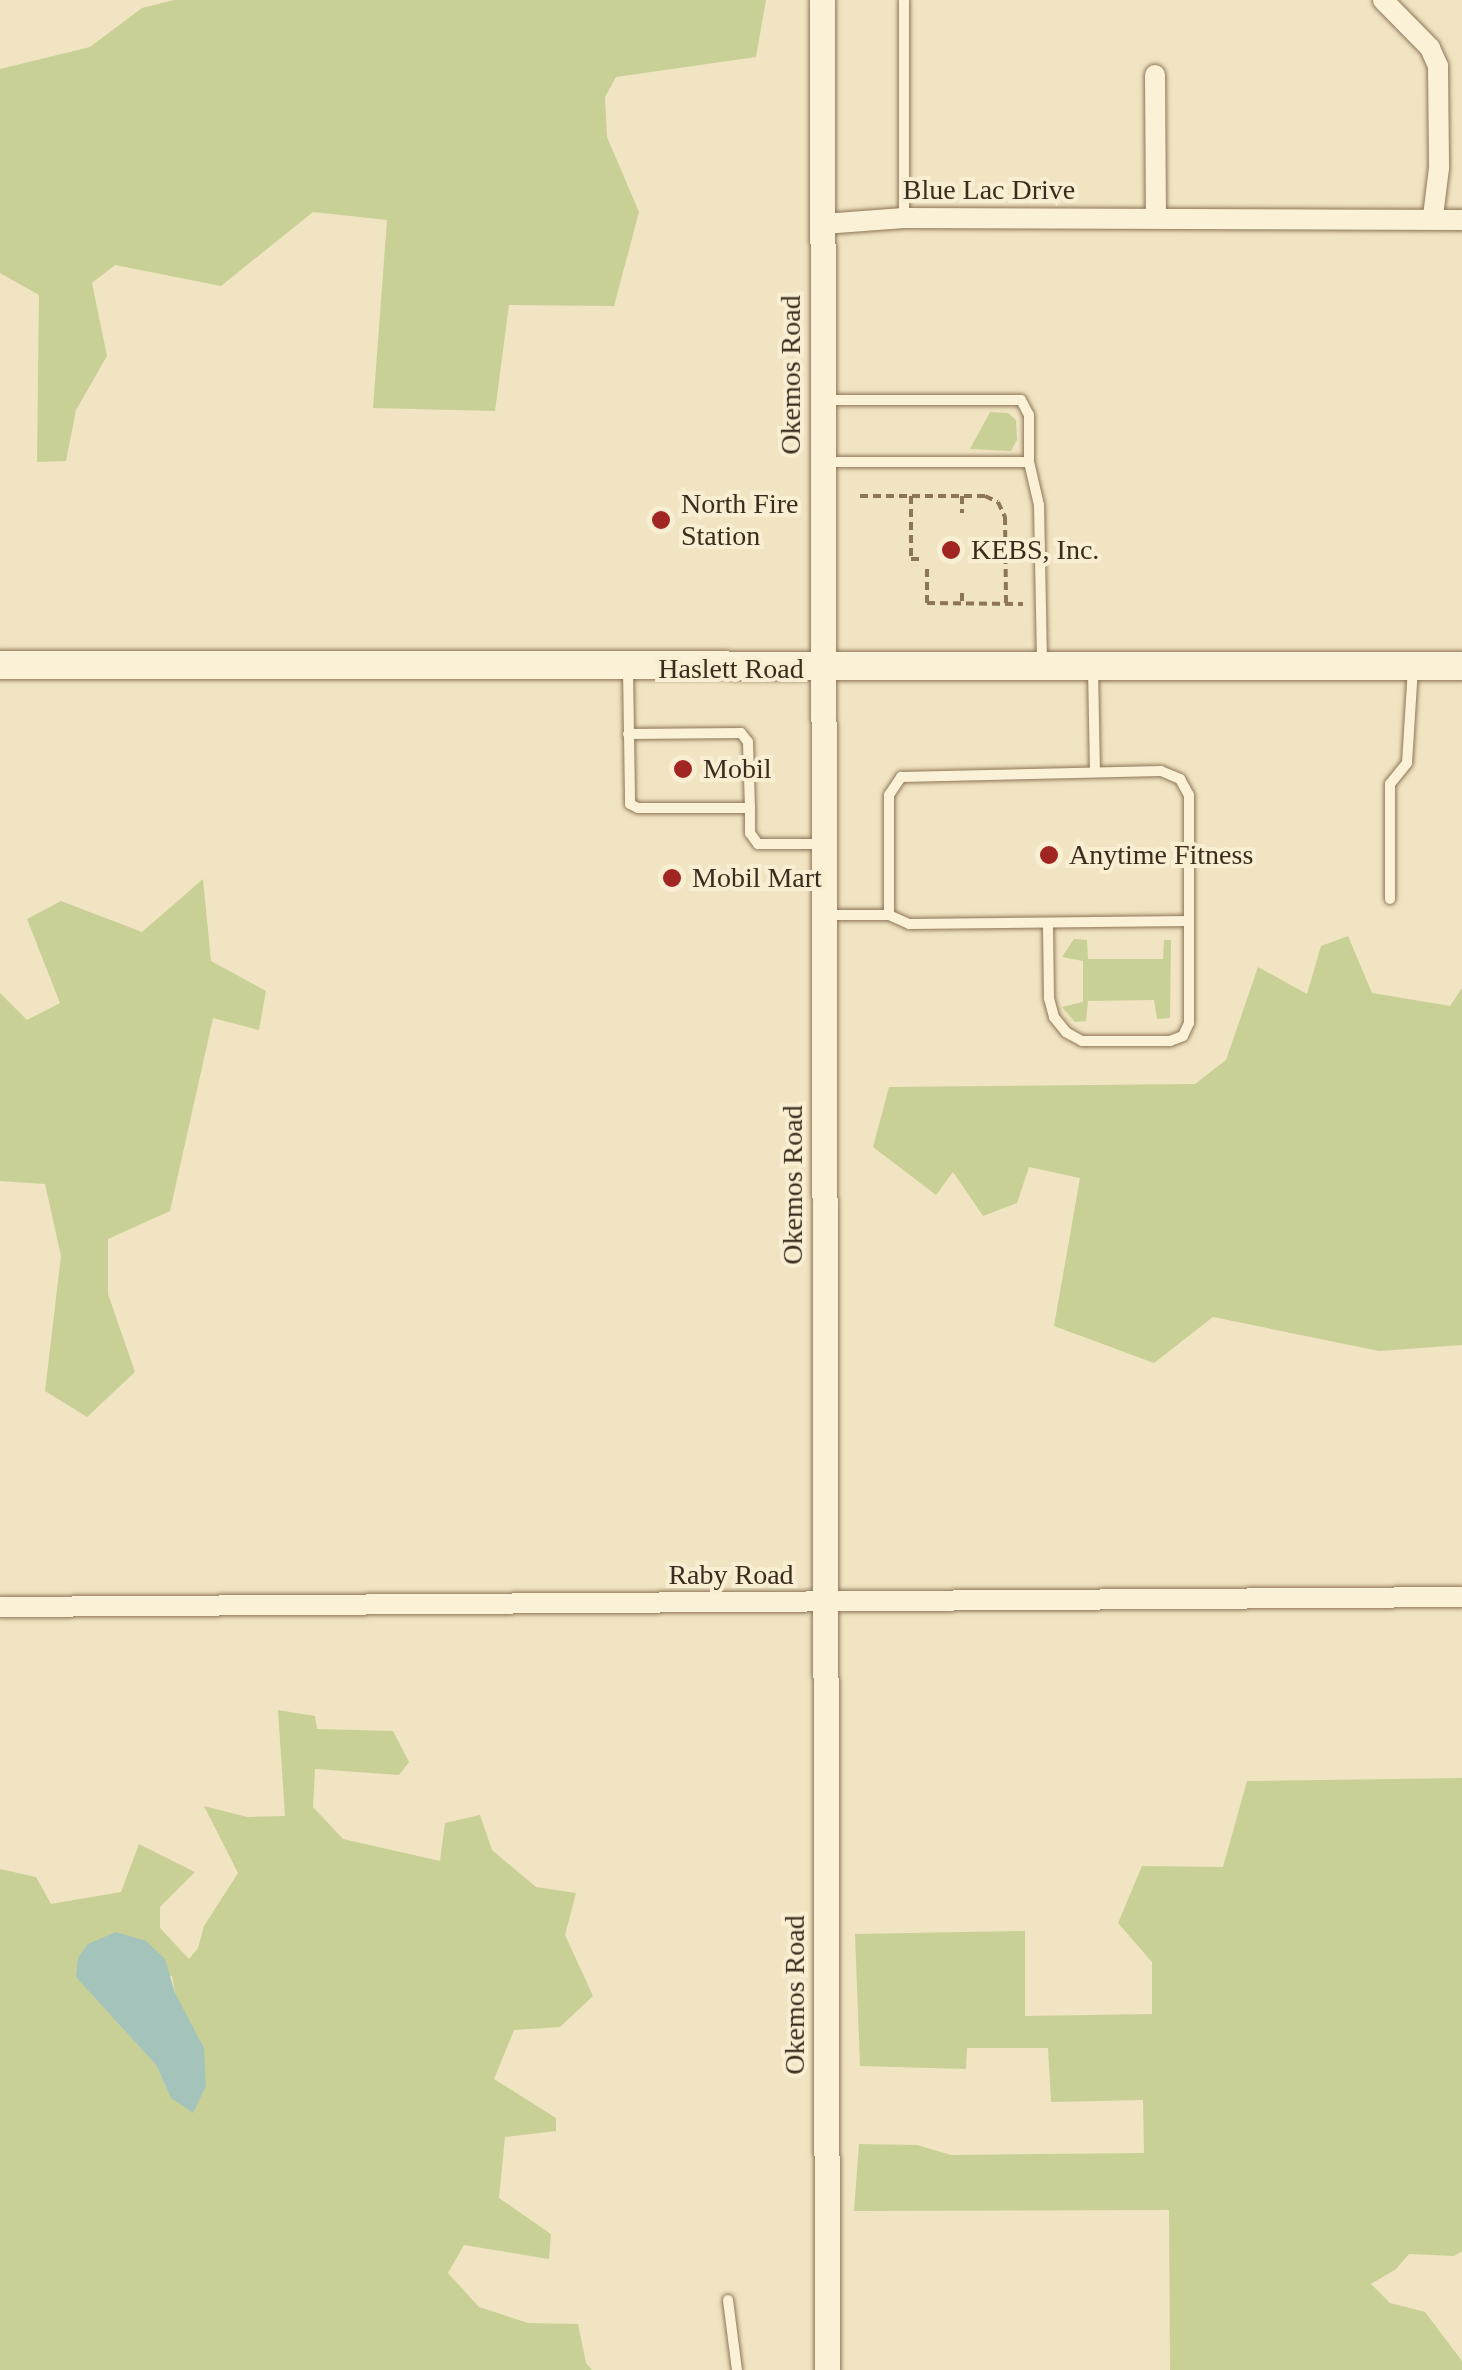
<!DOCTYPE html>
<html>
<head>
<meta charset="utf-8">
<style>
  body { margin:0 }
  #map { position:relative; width:1462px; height:2370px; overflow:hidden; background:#f1e4c2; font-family:Georgia,serif }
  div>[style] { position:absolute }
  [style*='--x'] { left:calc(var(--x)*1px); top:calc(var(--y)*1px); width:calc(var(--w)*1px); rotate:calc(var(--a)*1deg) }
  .green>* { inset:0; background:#c8d095 }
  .water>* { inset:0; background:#a4c3bb }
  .path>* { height:4px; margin-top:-2px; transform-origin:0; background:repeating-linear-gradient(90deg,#8d7557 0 8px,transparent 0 13px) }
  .roads { filter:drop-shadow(0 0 2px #8d7557) drop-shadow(0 0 2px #8d7557) }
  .service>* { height:10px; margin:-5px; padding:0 5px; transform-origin:5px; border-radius:5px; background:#fbf1d6 }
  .minor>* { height:20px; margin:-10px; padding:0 10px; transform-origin:10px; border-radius:10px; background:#fbf1d6 }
  .tertiary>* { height:25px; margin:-12.5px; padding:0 12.5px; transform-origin:12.5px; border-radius:12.5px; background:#fbf1d6 }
  .secondary>* { height:28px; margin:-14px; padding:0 14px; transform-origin:14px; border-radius:14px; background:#fbf1d6 }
  .dots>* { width:28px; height:28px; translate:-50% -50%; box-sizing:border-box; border:5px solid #f8eed2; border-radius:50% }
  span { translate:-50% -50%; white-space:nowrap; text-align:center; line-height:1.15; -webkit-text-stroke:8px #f8eed2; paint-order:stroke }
  .street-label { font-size:28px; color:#3b2c1d }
  .poi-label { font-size:28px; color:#3b2c1d }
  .left { translate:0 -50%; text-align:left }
</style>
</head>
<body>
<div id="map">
  <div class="green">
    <div style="clip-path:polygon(174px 0,766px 0,756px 57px,616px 77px,605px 97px,607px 137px,639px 212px,614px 306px,509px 305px,495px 411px,373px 408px,387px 220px,313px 212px,221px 286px,115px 265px,92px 283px,107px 356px,76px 410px,66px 461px,37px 462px,39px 295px,0 273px,0 69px,90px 47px,142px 8px)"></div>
    <div style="clip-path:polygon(990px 412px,1008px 413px,1016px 420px,1017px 440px,1011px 451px,970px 449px)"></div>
    <div style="clip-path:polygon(203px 879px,211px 961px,266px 991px,259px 1030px,213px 1018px,170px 1211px,108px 1239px,108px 1294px,135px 1372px,87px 1417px,45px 1391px,61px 1256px,45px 1184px,0 1181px,0 993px,27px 1020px,60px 1003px,27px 919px,61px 901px,142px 932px)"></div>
    <div style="clip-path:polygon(1348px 936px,1372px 993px,1450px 1006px,1462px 988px,1462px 1345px,1379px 1351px,1213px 1317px,1154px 1363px,1054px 1326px,1080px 1178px,1029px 1167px,1017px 1203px,983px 1216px,953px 1172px,936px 1195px,873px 1147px,889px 1087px,1195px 1084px,1226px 1060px,1258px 967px,1307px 994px,1321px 946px)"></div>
    <div style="clip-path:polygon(1074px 939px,1087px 940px,1088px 959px,1163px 959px,1164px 940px,1171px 940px,1170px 1018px,1157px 1019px,1154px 1000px,1088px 1001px,1086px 1021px,1075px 1022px,1062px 1007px,1083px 1002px,1083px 961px,1062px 957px)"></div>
    <div style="clip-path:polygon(evenodd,278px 1710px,315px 1716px,317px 1729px,393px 1731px,409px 1762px,399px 1775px,315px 1769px,313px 1807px,343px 1839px,440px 1861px,445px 1823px,480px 1815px,492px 1850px,536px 1887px,576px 1893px,565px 1935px,593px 1996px,560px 2027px,514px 2030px,494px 2079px,556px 2118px,556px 2131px,505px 2137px,499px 2198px,551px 2234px,549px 2259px,464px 2245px,448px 2273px,479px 2307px,528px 2323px,578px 2324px,586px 2363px,592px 2370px,0 2370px,0 1869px,36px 1877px,51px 1904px,121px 1892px,139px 1844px,195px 1872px,160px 1907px,160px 1928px,189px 1959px,198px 1948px,204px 1926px,238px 1873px,204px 1806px,247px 1817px,285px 1816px,278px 1710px,172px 1976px,175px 1993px,171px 2098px,156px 2065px,77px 1977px,172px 1976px)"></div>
    <div style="clip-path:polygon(1462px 1778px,1462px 2251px,1454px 2256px,1409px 2254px,1396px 2269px,1371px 2284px,1390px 2303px,1425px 2312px,1462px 2361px,1462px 2370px,1170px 2370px,1169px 2210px,854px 2211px,859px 2144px,917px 2145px,951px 2155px,1144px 2153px,1143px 2100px,1051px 2102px,1048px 2048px,967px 2048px,966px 2069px,860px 2066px,855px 1934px,1025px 1931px,1025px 2016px,1152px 2014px,1152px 1962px,1118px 1923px,1142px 1866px,1223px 1867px,1247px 1781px)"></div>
  </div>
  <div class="water">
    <div style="clip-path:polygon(116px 1932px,146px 1941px,165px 1959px,175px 1993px,204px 2048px,206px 2086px,193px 2113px,171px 2098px,156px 2065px,76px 1977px,78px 1958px,88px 1944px)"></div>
  </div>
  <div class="path">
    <div style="--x:860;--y:496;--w:125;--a:0"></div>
    <div style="--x:985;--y:496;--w:14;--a:25"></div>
    <div style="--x:998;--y:502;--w:17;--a:65"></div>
    <div style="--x:1005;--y:517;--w:86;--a:89.3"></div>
    <div style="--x:911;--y:496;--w:63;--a:90"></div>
    <div style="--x:911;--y:559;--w:10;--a:0"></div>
    <div style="--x:962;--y:496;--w:17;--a:90"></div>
    <div style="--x:927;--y:569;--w:34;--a:90"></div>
    <div style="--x:927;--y:603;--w:96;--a:0.6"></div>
    <div style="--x:962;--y:593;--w:10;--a:90"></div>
  </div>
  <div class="roads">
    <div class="service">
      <div style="--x:904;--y:0;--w:218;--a:90"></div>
      <div style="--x:825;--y:400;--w:196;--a:0"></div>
      <div style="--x:1021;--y:400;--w:17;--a:62"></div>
      <div style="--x:1029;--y:415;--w:47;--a:90"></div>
      <div style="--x:1029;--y:462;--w:203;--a:180"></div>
      <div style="--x:1029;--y:462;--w:44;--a:76.9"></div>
      <div style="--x:1039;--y:505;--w:159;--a:88.9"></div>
      <div style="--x:1093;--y:668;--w:103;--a:88.9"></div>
      <div style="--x:628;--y:670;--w:134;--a:89.1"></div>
      <div style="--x:630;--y:804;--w:9;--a:27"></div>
      <div style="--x:638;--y:808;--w:112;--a:0"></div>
      <div style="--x:750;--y:808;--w:25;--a:90"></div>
      <div style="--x:750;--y:833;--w:14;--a:54"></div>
      <div style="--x:758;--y:844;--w:63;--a:0"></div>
      <div style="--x:628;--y:734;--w:113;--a:-0.5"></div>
      <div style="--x:741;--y:733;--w:11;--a:52"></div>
      <div style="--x:748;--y:742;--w:66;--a:88.3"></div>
      <div style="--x:1390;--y:899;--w:115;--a:-90"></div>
      <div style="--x:1390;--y:784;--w:27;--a:-51"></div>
      <div style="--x:1407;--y:763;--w:96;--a:-86.4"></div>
      <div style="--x:827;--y:915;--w:62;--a:0"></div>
      <div style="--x:889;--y:915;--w:22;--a:24"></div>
      <div style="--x:909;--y:924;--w:280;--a:-0.6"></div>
      <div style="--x:889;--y:915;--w:120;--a:-90"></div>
      <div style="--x:889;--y:795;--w:22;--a:-56"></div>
      <div style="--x:901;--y:777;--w:260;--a:-1.3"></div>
      <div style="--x:1161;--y:771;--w:21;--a:23"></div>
      <div style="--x:1180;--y:779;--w:18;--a:61"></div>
      <div style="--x:1189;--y:795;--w:228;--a:90"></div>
      <div style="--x:1189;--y:1023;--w:14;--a:115"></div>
      <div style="--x:1183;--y:1036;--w:14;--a:159"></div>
      <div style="--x:1170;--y:1041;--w:88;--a:180"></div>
      <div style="--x:1082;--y:1041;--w:18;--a:-151"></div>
      <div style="--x:1066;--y:1032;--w:19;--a:-129"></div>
      <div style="--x:1054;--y:1017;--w:20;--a:-105"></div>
      <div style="--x:1049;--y:998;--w:75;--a:-90.8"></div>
      <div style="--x:728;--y:2300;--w:71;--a:82.7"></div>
    </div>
    <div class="minor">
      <div style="--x:1383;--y:0;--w:67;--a:45.6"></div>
      <div style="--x:1430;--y:48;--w:20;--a:66"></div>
      <div style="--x:1438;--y:66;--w:102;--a:89.4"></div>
      <div style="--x:1439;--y:168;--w:48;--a:97.1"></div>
      <div style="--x:1155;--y:75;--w:143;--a:89.6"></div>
      <div style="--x:823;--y:224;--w:81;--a:-4.2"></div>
      <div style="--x:904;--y:218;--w:558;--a:0.21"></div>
      <div style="--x:0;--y:1607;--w:1462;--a:-0.39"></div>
    </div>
    <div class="tertiary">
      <div style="--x:822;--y:0;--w:2370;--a:89.88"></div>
    </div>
    <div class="secondary">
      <div style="--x:0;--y:665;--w:1462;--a:0.04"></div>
    </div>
  </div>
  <div class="dots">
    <div style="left:661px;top:520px;background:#a02523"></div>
    <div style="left:951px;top:550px;background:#a02523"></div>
    <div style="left:683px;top:769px;background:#a02523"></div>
    <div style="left:1049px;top:855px;background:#a02523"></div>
    <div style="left:672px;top:878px;background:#a02523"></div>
  </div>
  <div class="street-label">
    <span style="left:989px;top:190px">Blue Lac Drive</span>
    <span style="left:791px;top:375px;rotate:-90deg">Okemos Road</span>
    <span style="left:731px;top:669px">Haslett Road</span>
    <span style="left:793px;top:1185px;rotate:-90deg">Okemos Road</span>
    <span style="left:731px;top:1575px">Raby Road</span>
    <span style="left:795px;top:1995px;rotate:-90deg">Okemos Road</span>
  </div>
  <div class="poi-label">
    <span class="left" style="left:681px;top:520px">North Fire<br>Station</span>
    <span class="left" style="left:971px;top:550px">KEBS, Inc.</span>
    <span class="left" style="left:703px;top:769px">Mobil</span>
    <span class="left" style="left:1069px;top:855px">Anytime Fitness</span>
    <span class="left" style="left:692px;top:878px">Mobil Mart</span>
  </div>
</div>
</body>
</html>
